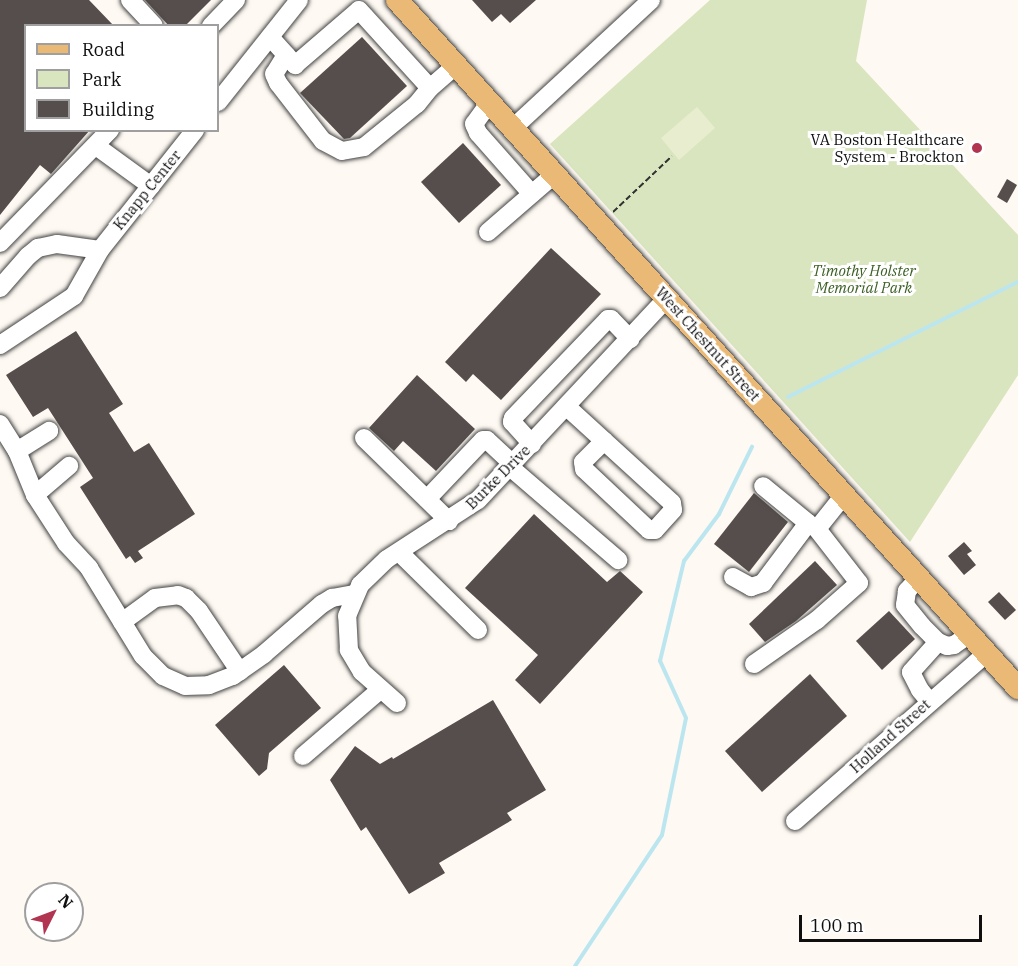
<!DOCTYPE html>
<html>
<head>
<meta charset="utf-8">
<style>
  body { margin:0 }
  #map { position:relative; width:1018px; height:966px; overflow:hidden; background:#fef9f2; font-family:"IBM Plex Serif",serif }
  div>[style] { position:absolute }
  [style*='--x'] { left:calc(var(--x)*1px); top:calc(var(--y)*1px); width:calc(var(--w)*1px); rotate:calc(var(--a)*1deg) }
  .green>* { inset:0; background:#d9e5be }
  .pitch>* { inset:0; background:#e8edcf }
  .stream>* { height:4px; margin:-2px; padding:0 2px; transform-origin:2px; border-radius:2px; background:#bbe6f0 }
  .building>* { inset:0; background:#564e4c }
  .path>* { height:2px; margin-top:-1px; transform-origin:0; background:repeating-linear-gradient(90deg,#313131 0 6px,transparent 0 9px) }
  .roads { filter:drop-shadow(0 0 2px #424242) drop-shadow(0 0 2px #424242) }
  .minor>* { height:18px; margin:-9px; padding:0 9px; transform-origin:9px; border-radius:9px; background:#fff }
  .major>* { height:22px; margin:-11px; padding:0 11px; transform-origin:11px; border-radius:11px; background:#eab975 }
  .dots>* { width:16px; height:16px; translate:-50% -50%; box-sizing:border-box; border:3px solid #fff; border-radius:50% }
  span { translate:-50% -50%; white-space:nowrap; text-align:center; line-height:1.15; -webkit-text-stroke:6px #fff; paint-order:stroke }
  .poi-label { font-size:15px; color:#0f0f0f }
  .right { translate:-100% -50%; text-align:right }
  .street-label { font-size:15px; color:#0f0f0f }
  .park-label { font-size:15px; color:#3c6025; font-style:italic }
  .legend { position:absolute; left:24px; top:24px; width:195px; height:108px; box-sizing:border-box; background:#fff; border:2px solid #9f9f9f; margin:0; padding:8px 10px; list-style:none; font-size:18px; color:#0f0f0f }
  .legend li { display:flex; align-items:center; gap:12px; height:30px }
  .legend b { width:30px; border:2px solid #9f9f9f }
  .north { position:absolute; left:24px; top:882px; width:60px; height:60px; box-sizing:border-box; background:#fff; border:2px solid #9f9f9f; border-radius:50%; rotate:48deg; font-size:16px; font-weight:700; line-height:24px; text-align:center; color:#0f0f0f }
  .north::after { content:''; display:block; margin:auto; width:21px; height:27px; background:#b13450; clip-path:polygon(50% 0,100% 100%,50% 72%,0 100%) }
  .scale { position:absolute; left:799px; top:915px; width:183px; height:27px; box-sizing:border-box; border:3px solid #0f0f0f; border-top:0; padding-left:8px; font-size:18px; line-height:21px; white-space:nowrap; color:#0f0f0f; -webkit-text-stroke:4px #fff; paint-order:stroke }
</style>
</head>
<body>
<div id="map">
  <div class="green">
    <div style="clip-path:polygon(710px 0,867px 0,856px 61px,1018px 235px,1018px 375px,910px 542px,550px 144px)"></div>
  </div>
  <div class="pitch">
    <div style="clip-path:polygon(697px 107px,715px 128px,679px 160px,661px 138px)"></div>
  </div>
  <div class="stream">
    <div style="--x:788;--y:397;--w:257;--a:-26.6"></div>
    <div style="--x:575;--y:966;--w:157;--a:-56.4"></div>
    <div style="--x:662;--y:835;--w:119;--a:-78.4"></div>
    <div style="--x:686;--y:718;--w:63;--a:-114.5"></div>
    <div style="--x:660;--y:661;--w:103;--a:-76.5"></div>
    <div style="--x:684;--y:561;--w:59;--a:-53.3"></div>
    <div style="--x:719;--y:514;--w:75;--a:-63.8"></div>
  </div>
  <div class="building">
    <div style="clip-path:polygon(0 0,89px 0,114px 26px,26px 26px,26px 130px,90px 130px,51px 174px,40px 165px,0 215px)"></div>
    <div style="clip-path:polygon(145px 0,211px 0,185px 26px,169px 26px)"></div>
    <div style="clip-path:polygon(472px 0,536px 0,510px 23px,501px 14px,492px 22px)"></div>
    <div style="clip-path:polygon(362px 37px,407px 86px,350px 138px,344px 139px,300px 93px)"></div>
    <div style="clip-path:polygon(463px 143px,501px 185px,459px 223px,421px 182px)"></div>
    <div style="clip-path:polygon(1007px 179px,1017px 185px,1007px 203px,997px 197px)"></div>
    <div style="clip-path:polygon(551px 248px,601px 294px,501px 400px,473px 374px,466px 382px,445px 362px)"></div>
    <div style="clip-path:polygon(76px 331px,123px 404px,109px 413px,134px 452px,149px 443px,195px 514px,138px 551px,143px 558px,135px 563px,130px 556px,126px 559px,80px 487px,93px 478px,48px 408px,33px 417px,6px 375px)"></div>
    <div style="clip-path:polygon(417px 375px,475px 429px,436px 471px,403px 441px,394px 451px,369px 428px)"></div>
    <div style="clip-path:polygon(754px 493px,788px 522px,749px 572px,714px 544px)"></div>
    <div style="clip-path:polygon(534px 514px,607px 582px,620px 571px,643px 592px,540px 704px,515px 680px,538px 655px,465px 588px)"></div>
    <div style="clip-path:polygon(964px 542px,972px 551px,967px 554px,976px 565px,964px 575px,948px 556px)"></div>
    <div style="clip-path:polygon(815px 561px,837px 585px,796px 621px,765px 642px,749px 624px)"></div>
    <div style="clip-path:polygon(999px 592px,1016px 610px,1005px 620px,988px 602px)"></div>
    <div style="clip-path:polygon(889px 611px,915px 639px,882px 670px,856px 641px)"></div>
    <div style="clip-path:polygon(284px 665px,321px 708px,269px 753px,267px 769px,259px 776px,215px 725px)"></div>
    <div style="clip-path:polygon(810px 674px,847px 716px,762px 792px,725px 751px)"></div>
    <div style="clip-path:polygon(493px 700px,546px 790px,507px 813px,512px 820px,439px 863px,445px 873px,409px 894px,366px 827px,361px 831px,330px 780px,355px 746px,380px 764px,392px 757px,393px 759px)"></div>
  </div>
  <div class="path">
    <div style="--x:613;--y:212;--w:81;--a:-43.5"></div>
  </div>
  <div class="roads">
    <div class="minor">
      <div style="--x:130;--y:0;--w:35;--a:47"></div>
      <div style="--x:211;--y:26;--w:36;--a:-46"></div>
      <div style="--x:270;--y:37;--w:38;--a:48"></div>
      <div style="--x:295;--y:65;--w:84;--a:-40.7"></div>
      <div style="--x:359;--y:10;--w:105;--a:47.7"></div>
      <div style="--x:430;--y:88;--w:35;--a:-41"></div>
      <div style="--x:286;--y:55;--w:22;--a:122"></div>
      <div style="--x:274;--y:74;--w:10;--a:66"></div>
      <div style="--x:278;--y:83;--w:73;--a:52.2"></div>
      <div style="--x:323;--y:141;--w:21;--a:28"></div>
      <div style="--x:342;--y:151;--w:22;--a:-10"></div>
      <div style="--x:364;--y:147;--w:68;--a:-39.1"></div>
      <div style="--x:417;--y:104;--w:21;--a:-51"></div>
      <div style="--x:218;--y:102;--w:130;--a:-51.5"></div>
      <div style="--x:490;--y:102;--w:27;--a:126"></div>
      <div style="--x:474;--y:124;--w:10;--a:66"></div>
      <div style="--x:478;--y:133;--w:81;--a:48.5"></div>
      <div style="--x:513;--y:128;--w:188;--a:-42.8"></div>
      <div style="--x:96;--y:146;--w:68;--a:36"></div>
      <div style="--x:488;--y:232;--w:89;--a:-40.9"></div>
      <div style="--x:0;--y:243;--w:158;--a:-45.8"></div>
      <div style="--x:0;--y:288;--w:43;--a:-48.8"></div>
      <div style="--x:28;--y:256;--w:13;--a:-39"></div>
      <div style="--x:38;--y:248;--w:19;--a:-12"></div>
      <div style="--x:57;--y:244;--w:43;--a:7.9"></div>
      <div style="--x:0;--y:345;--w:89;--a:-33.5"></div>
      <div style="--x:74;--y:296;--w:53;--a:-60.5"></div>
      <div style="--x:100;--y:250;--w:153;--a:-51.6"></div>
      <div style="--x:567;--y:407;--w:142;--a:42.4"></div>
      <div style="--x:672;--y:503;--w:7;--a:82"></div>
      <div style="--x:673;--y:510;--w:27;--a:132"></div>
      <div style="--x:655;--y:530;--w:6;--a:180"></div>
      <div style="--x:649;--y:530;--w:89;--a:-136.8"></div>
      <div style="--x:584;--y:469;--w:7;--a:-98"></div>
      <div style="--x:583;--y:462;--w:30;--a:-45"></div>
      <div style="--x:0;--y:424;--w:32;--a:58"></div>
      <div style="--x:17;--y:451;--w:48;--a:67.8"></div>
      <div style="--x:35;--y:495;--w:45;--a:-40.5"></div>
      <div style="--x:364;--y:438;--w:119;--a:44.3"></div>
      <div style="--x:532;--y:444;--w:30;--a:-132"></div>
      <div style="--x:512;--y:422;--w:4;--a:-76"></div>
      <div style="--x:513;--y:418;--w:137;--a:-46.2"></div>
      <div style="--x:608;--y:319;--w:3;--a:0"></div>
      <div style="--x:611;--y:319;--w:28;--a:46"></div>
      <div style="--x:17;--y:451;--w:38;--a:-32"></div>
      <div style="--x:510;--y:467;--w:143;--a:40.7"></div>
      <div style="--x:35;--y:495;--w:57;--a:57.1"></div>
      <div style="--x:66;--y:543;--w:34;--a:47"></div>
      <div style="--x:89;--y:568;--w:103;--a:58.5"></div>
      <div style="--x:143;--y:656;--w:28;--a:45"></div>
      <div style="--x:163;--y:676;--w:24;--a:24"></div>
      <div style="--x:185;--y:686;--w:24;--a:-2"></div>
      <div style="--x:209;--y:685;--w:26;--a:-21"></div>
      <div style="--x:233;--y:676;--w:38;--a:-35"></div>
      <div style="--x:264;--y:654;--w:77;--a:-40.8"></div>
      <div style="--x:322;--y:604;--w:12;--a:-31"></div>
      <div style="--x:332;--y:598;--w:22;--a:-10"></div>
      <div style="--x:427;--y:499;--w:81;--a:-46.5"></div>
      <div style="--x:483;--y:440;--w:4;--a:0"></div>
      <div style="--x:487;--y:440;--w:35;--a:43"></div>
      <div style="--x:399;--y:552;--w:111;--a:44.6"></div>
      <div style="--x:733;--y:577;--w:21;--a:29"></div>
      <div style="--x:751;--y:587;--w:13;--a:-18"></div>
      <div style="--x:763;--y:583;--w:75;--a:-53.1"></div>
      <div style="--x:808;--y:523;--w:58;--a:-140.6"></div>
      <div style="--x:919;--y:578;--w:18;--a:133"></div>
      <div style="--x:907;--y:591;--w:14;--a:98"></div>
      <div style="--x:905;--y:605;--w:27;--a:51"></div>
      <div style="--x:922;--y:626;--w:23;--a:45"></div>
      <div style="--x:938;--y:642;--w:10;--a:24"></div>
      <div style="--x:947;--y:646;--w:7;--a:-8"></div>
      <div style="--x:954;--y:645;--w:19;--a:-35"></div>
      <div style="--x:122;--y:622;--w:41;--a:-36"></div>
      <div style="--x:155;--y:598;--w:23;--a:-7"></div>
      <div style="--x:178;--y:595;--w:9;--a:21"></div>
      <div style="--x:186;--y:598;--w:18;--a:45"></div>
      <div style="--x:199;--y:611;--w:73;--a:56.1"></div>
      <div style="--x:754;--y:664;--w:77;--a:-34.9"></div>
      <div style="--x:817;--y:620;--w:56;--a:-41.4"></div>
      <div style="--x:859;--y:583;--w:68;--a:-127.9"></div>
      <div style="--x:817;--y:529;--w:43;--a:-51.5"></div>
      <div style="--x:929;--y:701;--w:14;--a:-129"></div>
      <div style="--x:920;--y:690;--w:20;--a:-117"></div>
      <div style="--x:911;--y:672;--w:40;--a:-48"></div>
      <div style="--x:397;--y:703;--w:47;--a:-138.5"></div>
      <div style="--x:362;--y:672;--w:26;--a:-121"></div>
      <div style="--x:349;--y:650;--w:34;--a:-93"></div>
      <div style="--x:347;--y:616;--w:34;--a:-67"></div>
      <div style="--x:360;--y:585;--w:37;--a:-44"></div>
      <div style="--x:387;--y:559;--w:108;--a:-33"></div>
      <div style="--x:478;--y:500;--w:277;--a:-46.9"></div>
      <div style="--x:303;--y:756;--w:101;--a:-40.6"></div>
      <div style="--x:795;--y:821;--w:255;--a:-41.2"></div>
    </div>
    <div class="major">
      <div style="--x:397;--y:0;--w:927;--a:47.93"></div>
    </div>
  </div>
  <div class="dots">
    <div style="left:977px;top:148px;background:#b13450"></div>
  </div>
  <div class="poi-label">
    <span class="right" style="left:964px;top:148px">VA Boston Healthcare<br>System - Brockton</span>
  </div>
  <div class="street-label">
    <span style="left:147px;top:190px;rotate:-51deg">Knapp Center</span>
    <span style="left:708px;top:344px;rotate:48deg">West Chestnut Street</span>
    <span style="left:498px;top:477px;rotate:-45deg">Burke Drive</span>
    <span style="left:890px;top:736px;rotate:-42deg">Holland Street</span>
  </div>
  <div class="park-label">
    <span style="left:864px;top:279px">Timothy Holster<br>Memorial Park</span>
  </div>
  <ul class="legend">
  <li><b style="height:8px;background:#eab975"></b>Road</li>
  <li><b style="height:16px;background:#d9e5be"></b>Park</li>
  <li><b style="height:16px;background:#564e4c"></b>Building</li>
  </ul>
  <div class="north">N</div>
  <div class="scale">100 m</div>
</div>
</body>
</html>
